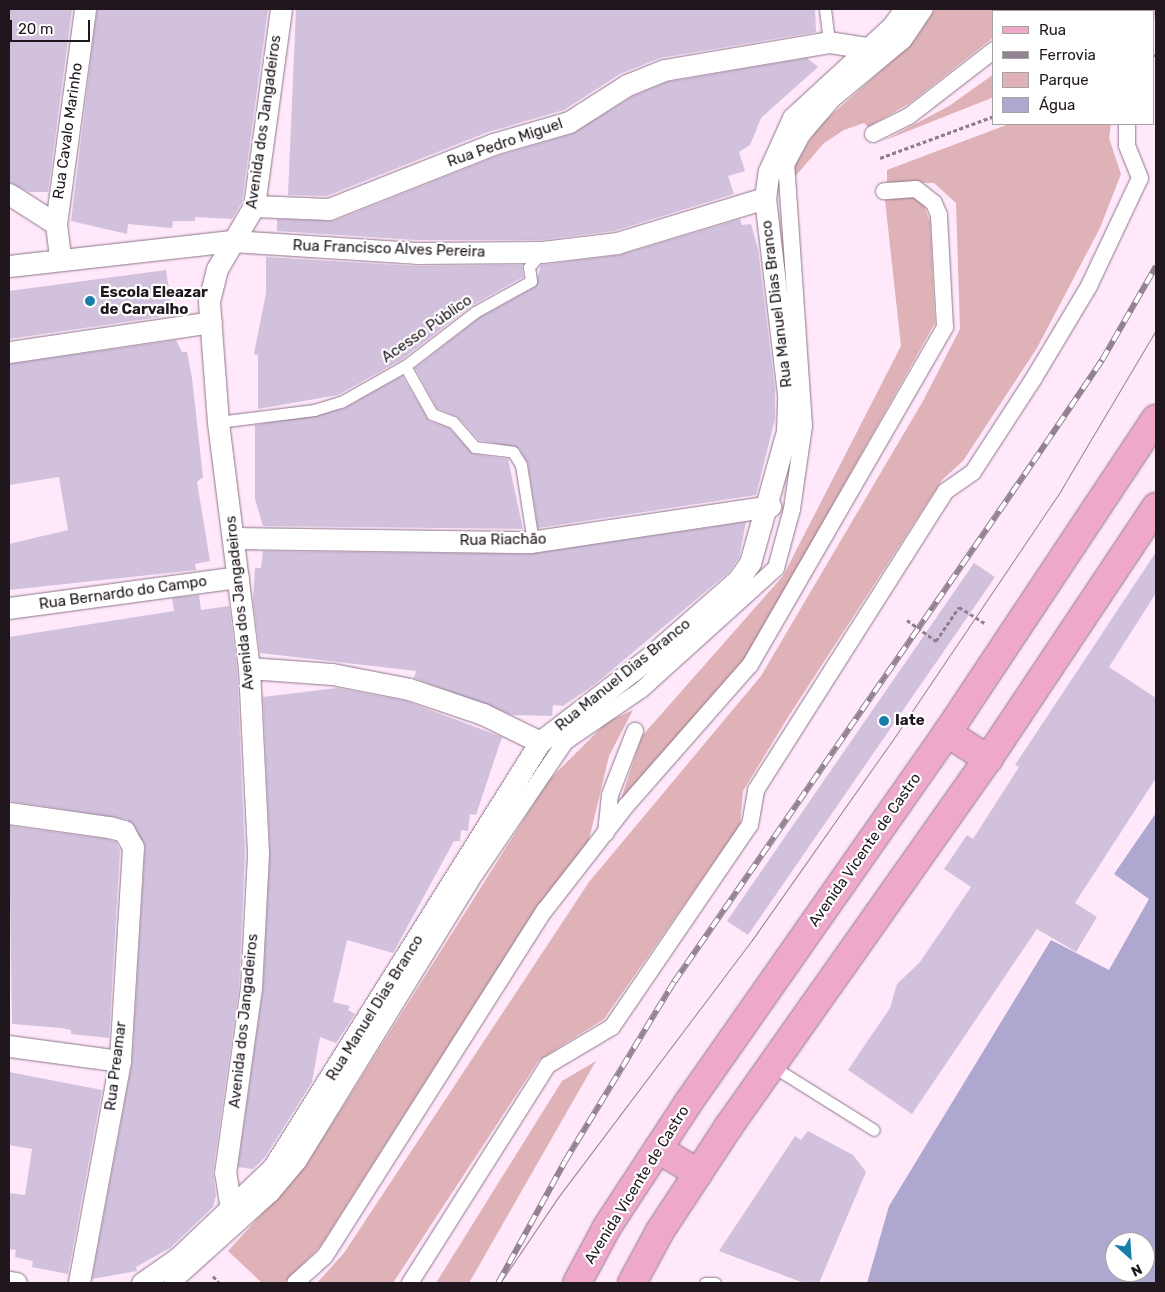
<!DOCTYPE html>
<html>
<head>
<meta charset="utf-8">
<style>
  body { margin:0 }
  #map { position:relative; width:1165px; height:1292px; overflow:hidden; background:#fee8fa; font-family:Rubik,sans-serif }
  div>[style] { position:absolute }
  [style*='--x'] { left:calc(var(--x)*1px); top:calc(var(--y)*1px); width:calc(var(--w)*1px); rotate:calc(var(--a)*1deg) }
  .green>* { inset:0; background:#deb2b6 }
  .water>* { inset:0; background:#aea8d0 }
  .building>* { inset:0; background:#d1c1dd }
  .path>* { height:3px; margin-top:-1.5px; transform-origin:0; background:repeating-linear-gradient(90deg,#8f7f8c 0 4px,transparent 0 6.5px) }
  .roads { filter:drop-shadow(0 0 1px #8d7589) drop-shadow(0 0 1px #8d7589) }
  .service>* { height:11px; margin:-5.5px; padding:0 5.5px; transform-origin:5.5px; border-radius:5.5px; background:#fff }
  .pedestrian>* { height:16px; margin:-8px; padding:0 8px; transform-origin:8px; border-radius:8px; background:#fff }
  .minor>* { height:21px; margin:-10.5px; padding:0 10.5px; transform-origin:10.5px; border-radius:10.5px; background:#fff }
  .primary>* { height:28px; margin:-14px; padding:0 14px; transform-origin:14px; border-radius:14px; background:#eea9ca }
  .tram>* { height:1px; margin:-0.5px; padding:0 0.5px; transform-origin:0.5px; border-radius:0.5px; background:#938390 }
  .rail>* { height:5.5px; margin-top:-2.75px; transform-origin:0; background:repeating-linear-gradient(90deg,#fff 0 11px,#938390 0 22px); box-sizing:border-box; border-block:1px solid #938390 }
  .dots>* { width:14px; height:14px; translate:-50% -50%; box-sizing:border-box; border:2px solid #fff; border-radius:50% }
  span { translate:-50% -50%; white-space:nowrap; text-align:center; line-height:1.15; -webkit-text-stroke:4.5px #fff; paint-order:stroke }
  .street-label { font-size:15px; color:#1f161e }
  .poi-label { font-size:15px; color:#1f161e; font-weight:700 }
  .left { translate:0 -50%; text-align:left }
  .frame { position:absolute; inset:0; border:10px solid #1f161e; pointer-events:none }
  .legend { position:absolute; left:992px; top:10px; width:162px; height:115px; box-sizing:border-box; background:#fff; border:1px solid #a5a2a5; margin:0; padding:6px 9px; list-style:none; font-size:15px; color:#1f161e }
  .legend li { display:flex; align-items:center; gap:10px; height:25px }
  .legend b { width:25px; border:1px solid #a5a2a5 }
  .north { position:absolute; left:1105px; top:1232px; width:50px; height:50px; box-sizing:border-box; background:#fff; border:1px solid #a5a2a5; border-radius:50%; rotate:154deg; font-size:14px; font-weight:700; line-height:20px; text-align:center; color:#1f161e }
  .north::after { content:''; display:block; margin:auto; width:18px; height:22px; background:#157fa9; clip-path:polygon(50% 0,100% 100%,50% 72%,0 100%) }
  .scale { position:absolute; left:10px; top:20px; width:80px; height:22px; box-sizing:border-box; border:2px solid #1f161e; border-top:0; padding-left:6px; font-size:15px; line-height:18px; white-space:nowrap; color:#1f161e; -webkit-text-stroke:4px #fff; paint-order:stroke }
</style>
</head>
<body>
<div id="map">
  <div class="green">
    <div style="clip-path:polygon(935px 9px,1023px 9px,994px 11px,994px 37px,910px 103px,868px 127px,864px 123px,844px 130px,824px 143px,792px 180px,793px 168px,818px 127px,914px 41px)"></div>
    <div style="clip-path:polygon(1059px 9px,1156px 9px,1156px 34px,1154px 11px)"></div>
    <div style="clip-path:polygon(994px 74px,994px 97px,883px 141px,949px 106px)"></div>
    <div style="clip-path:polygon(1009px 124px,1111px 124px,1109px 138px,1121px 174px,1100px 228px,1037px 348px,963px 461px,942px 480px,788px 717px,743px 791px,740px 825px,604px 1019px,539px 1060px,393px 1283px,317px 1283px,344px 1253px,589px 882px,761px 676px,923px 401px,960px 329px,956px 203px,934px 183px,887px 182px,887px 170px)"></div>
    <div style="clip-path:polygon(913px 196px,923px 203px,930px 221px,935px 323px,746px 659px,620px 802px,642px 736px,783px 576px,901px 346px,885px 200px)"></div>
    <div style="clip-path:polygon(633px 710px,609px 756px,588px 844px,536px 908px,320px 1247px,284px 1283px,262px 1283px,228px 1251px,306px 1165px,548px 781px,607px 722px)"></div>
    <div style="clip-path:polygon(596px 1061px,469px 1283px,436px 1283px,562px 1081px)"></div>
  </div>
  <div class="water">
    <div style="clip-path:polygon(evenodd,1156px 813px,1156px 1283px,867px 1283px,889px 1206px,1051px 940px,1109px 970px,1149px 899px,1114px 874px,1156px 813px,1115px 1242px,1145px 1242px,1145px 1272px,1115px 1272px,1115px 1242px)"></div>
  </div>
  <div class="building">
    <div style="clip-path:polygon(9px 9px,72px 9px,48px 192px,29px 192px,9px 182px)"></div>
    <div style="clip-path:polygon(97px 9px,268px 9px,242px 202px,232px 219px,195px 217px,195px 221px,173px 221px,172px 228px,128px 224px,127px 234px,71px 221px)"></div>
    <div style="clip-path:polygon(296px 9px,815px 9px,816px 32px,660px 58px,620px 74px,564px 110px,488px 132px,327px 196px,288px 195px)"></div>
    <div style="clip-path:polygon(807px 58px,818px 67px,761px 118px,750px 145px,739px 152px,745px 171px,728px 176px,734px 194px,614px 231px,541px 240px,416px 240px,277px 231px,277px 219px,334px 221px,497px 156px,572px 134px,633px 96px,667px 82px)"></div>
    <div style="clip-path:polygon(740px 219px,742px 225px,751px 224px,758px 249px,775px 389px,775px 419px,756px 495px,538px 528px,528px 464px,519px 448px,479px 440px,458px 417px,437px 408px,415px 368px,479px 318px,535px 287px,541px 265px,620px 255px)"></div>
    <div style="clip-path:polygon(266px 257px,416px 266px,522px 265px,523px 277px,471px 306px,401px 360px,338px 395px,258px 409px,258px 355px,254px 354px,266px 293px)"></div>
    <div style="clip-path:polygon(166px 270px,173px 315px,9px 339px,9px 291px)"></div>
    <div style="clip-path:polygon(176px 340px,182px 352px,187px 352px,192px 378px,203px 477px,197px 482px,210px 561px,195px 564px,196px 570px,9px 590px,9px 544px,68px 530px,59px 477px,9px 485px,9px 364px)"></div>
    <div style="clip-path:polygon(402px 376px,429px 421px,449px 428px,473px 454px,508px 459px,523px 529px,263px 526px,255px 499px,255px 425px,343px 409px)"></div>
    <div style="clip-path:polygon(746px 522px,739px 558px,729px 572px,594px 685px,563px 706px,553px 705px,552px 716px,512px 715px,414px 678px,416px 671px,260px 653px,253px 600px,255px 568px,261px 568px,263px 551px,530px 554px)"></div>
    <div style="clip-path:polygon(1156px 552px,1156px 593px,1109px 667px,1156px 698px,1156px 778px,1075px 903px,1097px 917px,1076px 952px,1037px 929px,912px 1114px,848px 1070px,890px 1008px,897px 984px,920px 962px,971px 887px,944px 869px,967px 835px,973px 839px,1019px 767px,1015px 765px)"></div>
    <div style="clip-path:polygon(974px 563px,995px 577px,748px 935px,727px 921px)"></div>
    <div style="clip-path:polygon(199px 595px,201px 610px,229px 606px,237px 669px,245px 853px,239px 987px,213px 1172px,216px 1196px,213px 1207px,170px 1248px,136px 1267px,137px 1271px,92px 1279px,132px 1063px,145px 847px,127px 819px,9px 801px,9px 637px,174px 611px,172px 598px)"></div>
    <div style="clip-path:polygon(337px 688px,406px 701px,502px 737px,476px 815px,470px 814px,468px 831px,461px 830px,460px 841px,454px 841px,393px 953px,347px 940px,333px 1002px,350px 1006px,348px 1010px,355px 1014px,336px 1043px,320px 1037px,312px 1082px,265px 1157px,253px 1169px,238px 1167px,263px 989px,270px 852px,263px 697px)"></div>
    <div style="clip-path:polygon(9px 826px,107px 839px,116px 842px,120px 850px,109px 1038px,71px 1034px,71px 1030px,61px 1028px,12px 1024px)"></div>
    <div style="clip-path:polygon(9px 1072px,102px 1090px,68px 1274px,32px 1267px,33px 1261px,15px 1257px,16px 1250px,9px 1249px,9px 1193px,25px 1195px,32px 1149px,9px 1145px)"></div>
    <div style="clip-path:polygon(808px 1131px,853px 1155px,866px 1172px,819px 1283px,804px 1283px,719px 1251px,795px 1136px,801px 1140px)"></div>
  </div>
  <div class="path">
    <div style="--x:1154;--y:56;--w:2;--a:-27"></div>
    <div style="--x:880;--y:158;--w:121;--a:-20.2"></div>
    <div style="--x:907;--y:620;--w:36;--a:36"></div>
    <div style="--x:936;--y:641;--w:41;--a:-55.9"></div>
    <div style="--x:959;--y:607;--w:32;--a:32"></div>
    <div style="--x:213;--y:1276;--w:9;--a:49"></div>
  </div>
  <div class="roads">
    <div class="service">
      <div style="--x:825;--y:9;--w:33;--a:83"></div>
      <div style="--x:405;--y:366;--w:55;--a:60.6"></div>
      <div style="--x:432;--y:414;--w:22;--a:21"></div>
      <div style="--x:453;--y:422;--w:33;--a:49"></div>
      <div style="--x:475;--y:447;--w:38;--a:7"></div>
      <div style="--x:513;--y:452;--w:15;--a:58"></div>
      <div style="--x:521;--y:465;--w:78;--a:81.1"></div>
      <div style="--x:218;--y:422;--w:97;--a:-7.1"></div>
      <div style="--x:314;--y:410;--w:28;--a:-17"></div>
      <div style="--x:341;--y:402;--w:73;--a:-29.4"></div>
      <div style="--x:405;--y:366;--w:88;--a:-37.6"></div>
      <div style="--x:475;--y:312;--w:64;--a:-29"></div>
      <div style="--x:531;--y:281;--w:14;--a:-98"></div>
      <div style="--x:529;--y:267;--w:20;--a:-49"></div>
      <div style="--x:772;--y:1066;--w:120;--a:32.1"></div>
      <div style="--x:705;--y:1283;--w:10;--a:0"></div>
    </div>
    <div class="pedestrian">
      <div style="--x:1034;--y:11;--w:3;--a:-45"></div>
      <div style="--x:873;--y:134;--w:40;--a:-26.6"></div>
      <div style="--x:909;--y:116;--w:108;--a:-37.8"></div>
      <div style="--x:606;--y:833;--w:38;--a:-84"></div>
      <div style="--x:610;--y:795;--w:69;--a:-68.7"></div>
      <div style="--x:172;--y:1283;--w:133;--a:-42"></div>
      <div style="--x:271;--y:1194;--w:42;--a:-49.8"></div>
      <div style="--x:298;--y:1162;--w:329;--a:-58.4"></div>
      <div style="--x:470;--y:882;--w:169;--a:-55.8"></div>
      <div style="--x:565;--y:742;--w:92;--a:-34.4"></div>
      <div style="--x:641;--y:690;--w:182;--a:-42.1"></div>
      <div style="--x:776;--y:568;--w:61;--a:-74.8"></div>
      <div style="--x:792;--y:509;--w:84;--a:-81.8"></div>
      <div style="--x:804;--y:426;--w:262;--a:-93.9"></div>
      <div style="--x:786;--y:165;--w:34;--a:-62"></div>
      <div style="--x:802;--y:135;--w:48;--a:-49.3"></div>
      <div style="--x:833;--y:99;--w:92;--a:-39.7"></div>
      <div style="--x:904;--y:40;--w:37;--a:-56"></div>
      <div style="--x:295;--y:1283;--w:40;--a:-42"></div>
      <div style="--x:325;--y:1256;--w:410;--a:-57.6"></div>
      <div style="--x:545;--y:910;--w:132;--a:-52.1"></div>
      <div style="--x:626;--y:806;--w:188;--a:-48.7"></div>
      <div style="--x:750;--y:665;--w:390;--a:-60"></div>
      <div style="--x:945;--y:327;--w:112;--a:-93.1"></div>
      <div style="--x:939;--y:215;--w:13;--a:-113"></div>
      <div style="--x:934;--y:203;--w:23;--a:-142"></div>
      <div style="--x:916;--y:189;--w:32;--a:176"></div>
      <div style="--x:410;--y:1283;--w:258;--a:-57.7"></div>
      <div style="--x:548;--y:1065;--w:74;--a:-30.7"></div>
      <div style="--x:612;--y:1027;--w:245;--a:-55.7"></div>
      <div style="--x:750;--y:825;--w:36;--a:-80"></div>
      <div style="--x:756;--y:790;--w:354;--a:-57.6"></div>
      <div style="--x:946;--y:491;--w:33;--a:-35"></div>
      <div style="--x:973;--y:472;--w:112;--a:-57"></div>
      <div style="--x:1034;--y:378;--w:107;--a:-59.1"></div>
      <div style="--x:1089;--y:286;--w:119;--a:-64.7"></div>
      <div style="--x:1140;--y:178;--w:35;--a:-112"></div>
      <div style="--x:1127;--y:145;--w:21;--a:-90"></div>
    </div>
    <div class="minor">
      <div style="--x:9;--y:194;--w:56;--a:32.6"></div>
      <div style="--x:56;--y:224;--w:34;--a:83"></div>
      <div style="--x:254;--y:206;--w:75;--a:2.3"></div>
      <div style="--x:329;--y:209;--w:176;--a:-21.6"></div>
      <div style="--x:493;--y:144;--w:79;--a:-16.1"></div>
      <div style="--x:569;--y:122;--w:69;--a:-32.5"></div>
      <div style="--x:627;--y:85;--w:40;--a:-22"></div>
      <div style="--x:664;--y:70;--w:167;--a:-9.6"></div>
      <div style="--x:829;--y:42;--w:39;--a:9"></div>
      <div style="--x:56;--y:224;--w:217;--a:-82.3"></div>
      <div style="--x:9;--y:266;--w:224;--a:-6.4"></div>
      <div style="--x:232;--y:241;--w:184;--a:3.7"></div>
      <div style="--x:416;--y:253;--w:126;--a:-0.5"></div>
      <div style="--x:542;--y:252;--w:76;--a:-6.8"></div>
      <div style="--x:617;--y:243;--w:155;--a:-16.9"></div>
      <div style="--x:9;--y:352;--w:204;--a:-8.4"></div>
      <div style="--x:233;--y:538;--w:297;--a:0.8"></div>
      <div style="--x:530;--y:542;--w:243;--a:-8.5"></div>
      <div style="--x:9;--y:608;--w:231;--a:-7.7"></div>
      <div style="--x:249;--y:668;--w:83;--a:4.1"></div>
      <div style="--x:332;--y:674;--w:78;--a:11"></div>
      <div style="--x:409;--y:689;--w:78;--a:18.7"></div>
      <div style="--x:483;--y:714;--w:64;--a:26.2"></div>
      <div style="--x:9;--y:813;--w:101;--a:8"></div>
      <div style="--x:109;--y:827;--w:16;--a:15"></div>
      <div style="--x:124;--y:831;--w:18;--a:61"></div>
      <div style="--x:133;--y:847;--w:214;--a:93.5"></div>
      <div style="--x:120;--y:1061;--w:226;--a:100.5"></div>
      <div style="--x:9;--y:1046;--w:112;--a:7.7"></div>
      <div style="--x:231;--y:1209;--w:36;--a:-99"></div>
      <div style="--x:225;--y:1173;--w:187;--a:-82"></div>
      <div style="--x:251;--y:988;--w:135;--a:-87"></div>
      <div style="--x:258;--y:853;--w:185;--a:-92.8"></div>
      <div style="--x:249;--y:668;--w:248;--a:-97.2"></div>
      <div style="--x:218;--y:422;--w:121;--a:-94.3"></div>
      <div style="--x:209;--y:301;--w:33;--a:-76"></div>
      <div style="--x:217;--y:269;--w:73;--a:-59.6"></div>
      <div style="--x:254;--y:206;--w:199;--a:-82.2"></div>
      <div style="--x:9;--y:1282;--w:7;--a:8"></div>
      <div style="--x:142;--y:1283;--w:44;--a:-34.8"></div>
      <div style="--x:178;--y:1258;--w:131;--a:-43.5"></div>
      <div style="--x:273;--y:1168;--w:503;--a:-57.92"></div>
      <div style="--x:540;--y:742;--w:138;--a:-37.6"></div>
      <div style="--x:649;--y:658;--w:118;--a:-41.2"></div>
      <div style="--x:738;--y:580;--w:21;--a:-55"></div>
      <div style="--x:750;--y:563;--w:137;--a:-74.3"></div>
      <div style="--x:787;--y:431;--w:37;--a:-88"></div>
      <div style="--x:788;--y:394;--w:197;--a:-96.7"></div>
      <div style="--x:765;--y:198;--w:27;--a:-82"></div>
      <div style="--x:769;--y:171;--w:58;--a:-65.6"></div>
      <div style="--x:793;--y:118;--w:134;--a:-42.6"></div>
      <div style="--x:892;--y:27;--w:22;--a:-54"></div>
    </div>
    <div class="primary">
      <div style="--x:947;--y:733;--w:49;--a:32.4"></div>
      <div style="--x:658;--y:1149;--w:47;--a:31"></div>
      <div style="--x:577;--y:1283;--w:64;--a:-61.8"></div>
      <div style="--x:607;--y:1227;--w:148;--a:-56.8"></div>
      <div style="--x:688;--y:1103;--w:452;--a:-55"></div>
      <div style="--x:947;--y:733;--w:377;--a:-56.4"></div>
      <div style="--x:632;--y:1283;--w:59;--a:-61.7"></div>
      <div style="--x:660;--y:1231;--w:126;--a:-56.7"></div>
      <div style="--x:729;--y:1126;--w:449;--a:-54.8"></div>
      <div style="--x:988;--y:759;--w:303;--a:-56.3"></div>
    </div>
  </div>
  <div class="tram">
    <div style="--x:500;--y:1283;--w:105;--a:-55.9"></div>
    <div style="--x:559;--y:1196;--w:321;--a:-53"></div>
    <div style="--x:752;--y:940;--w:254;--a:-54.9"></div>
    <div style="--x:898;--y:732;--w:286;--a:-56"></div>
    <div style="--x:1058;--y:495;--w:192;--a:-59.3"></div>
  </div>
  <div class="rail">
    <div style="--x:498;--y:1283;--w:139;--a:-61.2"></div>
    <div style="--x:565;--y:1161;--w:210;--a:-58.7"></div>
    <div style="--x:674;--y:982;--w:632;--a:-55.38"></div>
    <div style="--x:1033;--y:462;--w:123;--a:-55.9"></div>
    <div style="--x:1102;--y:360;--w:108;--a:-60.1"></div>
  </div>
  <div class="dots">
    <div style="left:90px;top:301px;background:#157fa9"></div>
    <div style="left:884px;top:721px;background:#157fa9"></div>
  </div>
  <div class="street-label">
    <span style="left:264px;top:122px;rotate:-82deg">Avenida dos Jangadeiros</span>
    <span style="left:68px;top:131px;rotate:-82deg">Rua Cavalo Marinho</span>
    <span style="left:505px;top:143px;rotate:-19deg">Rua Pedro Miguel</span>
    <span style="left:389px;top:249px;rotate:2deg">Rua Francisco Alves Pereira</span>
    <span style="left:777px;top:304px;rotate:-97deg">Rua Manuel Dias Branco</span>
    <span style="left:427px;top:329px;rotate:-35deg">Acesso Público</span>
    <span style="left:503px;top:540px;rotate:-1deg">Rua Riachão</span>
    <span style="left:123px;top:593px;rotate:-8deg">Rua Bernardo do Campo</span>
    <span style="left:240px;top:603px;rotate:-96deg">Avenida dos Jangadeiros</span>
    <span style="left:623px;top:675px;rotate:-39deg">Rua Manuel Dias Branco</span>
    <span style="left:865px;top:850px;rotate:-55deg">Avenida Vicente de Castro</span>
    <span style="left:375px;top:1008px;rotate:-58deg">Rua Manuel Dias Branco</span>
    <span style="left:244px;top:1021px;rotate:-84deg">Avenida dos Jangadeiros</span>
    <span style="left:116px;top:1066px;rotate:-83deg">Rua Preamar</span>
    <span style="left:637px;top:1185px;rotate:-58deg">Avenida Vicente de Castro</span>
  </div>
  <div class="poi-label">
    <span class="left" style="left:100px;top:301px">Escola Eleazar<br>de Carvalho</span>
    <span class="left" style="left:895px;top:721px">Iate</span>
  </div>
  <div class="frame"></div>
  <ul class="legend">
  <li><b style="height:6px;background:#eea9ca"></b>Rua</li>
  <li><b style="height:6px;background:#938390"></b>Ferrovia</li>
  <li><b style="height:14px;background:#deb2b6"></b>Parque</li>
  <li><b style="height:14px;background:#aea8d0"></b>Água</li>
  </ul>
  <div class="north">N</div>
  <div class="scale">20 m</div>
</div>
</body>
</html>
